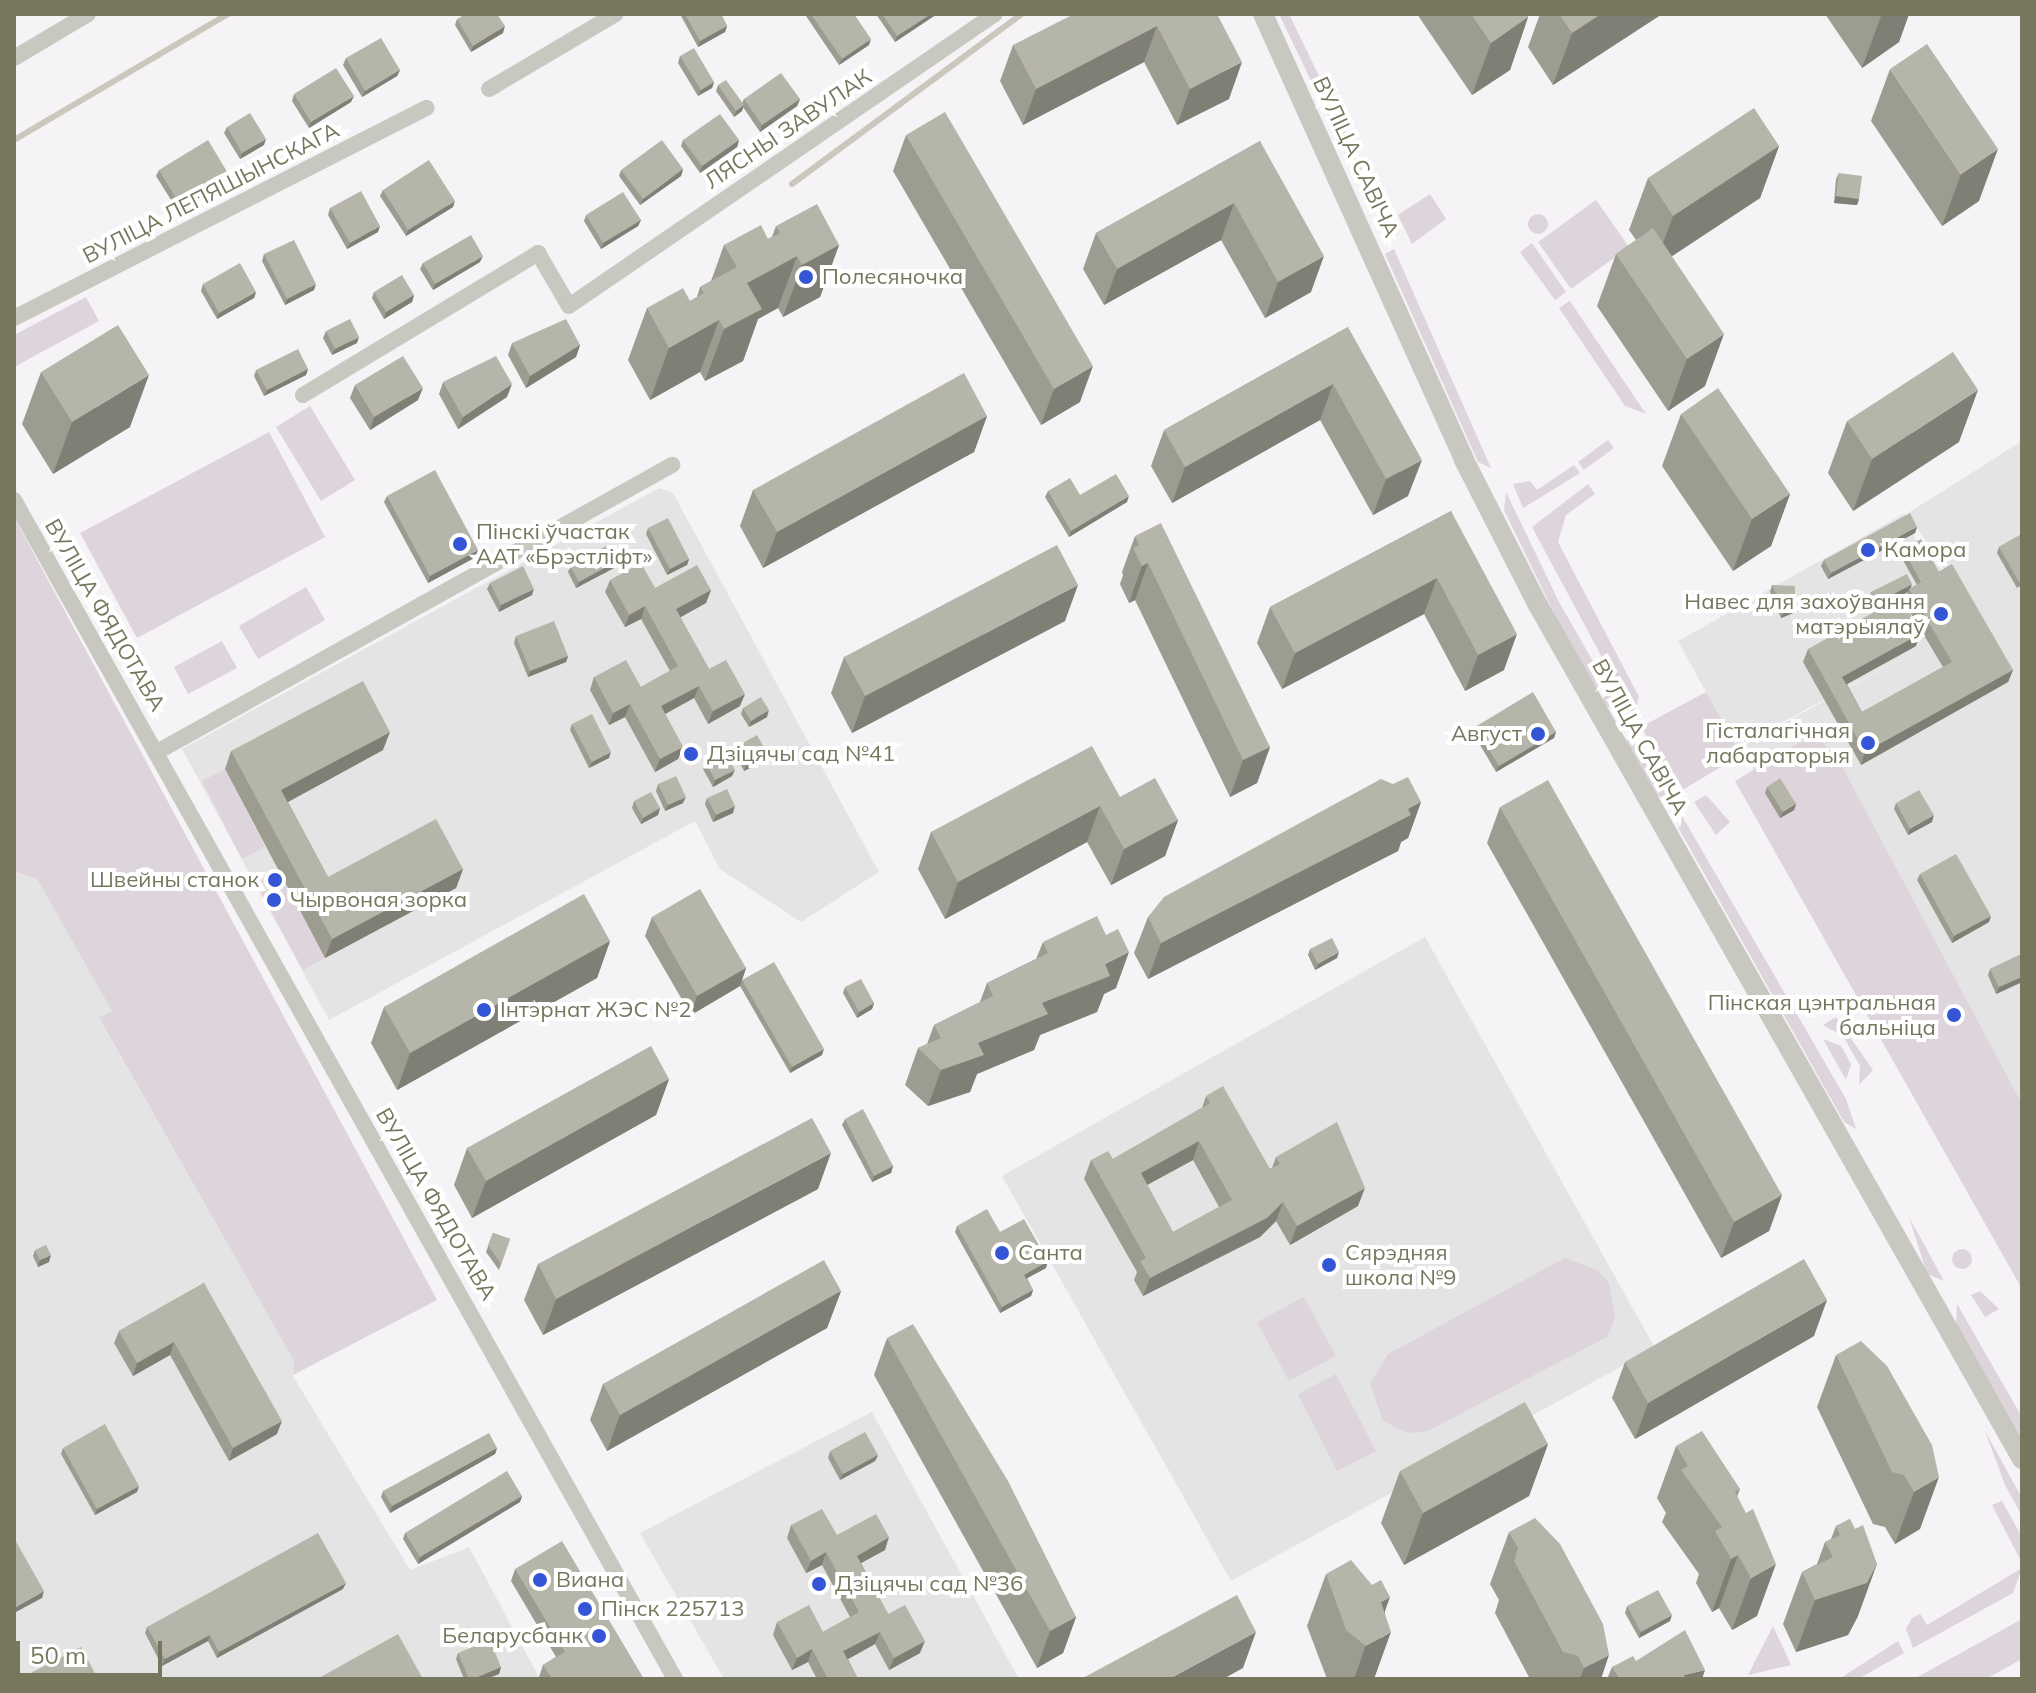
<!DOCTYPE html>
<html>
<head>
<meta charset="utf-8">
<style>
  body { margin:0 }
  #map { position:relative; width:2036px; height:1693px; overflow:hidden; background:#f5f3f6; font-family:Mulish,sans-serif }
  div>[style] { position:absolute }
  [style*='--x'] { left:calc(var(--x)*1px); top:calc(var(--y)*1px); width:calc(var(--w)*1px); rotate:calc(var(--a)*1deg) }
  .built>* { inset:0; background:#e5e4e4 }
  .green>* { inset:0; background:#ddd4dc }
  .round { border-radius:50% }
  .stream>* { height:6px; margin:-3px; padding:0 3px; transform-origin:3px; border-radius:3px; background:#cac8bd }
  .minor>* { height:16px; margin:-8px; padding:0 8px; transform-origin:8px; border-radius:8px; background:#c8c8c1 }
  .tertiary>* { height:20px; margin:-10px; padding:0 10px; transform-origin:10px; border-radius:10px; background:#c8c8c1 }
  .wall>* { inset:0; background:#9d9c91 }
  .shaded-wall>* { inset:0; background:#7f7f76 }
  .building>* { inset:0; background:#b6b5a9 }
  .dots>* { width:22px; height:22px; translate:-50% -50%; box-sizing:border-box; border:4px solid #fff; border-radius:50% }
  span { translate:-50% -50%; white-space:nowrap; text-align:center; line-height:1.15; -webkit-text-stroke:8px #fff; paint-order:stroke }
  .street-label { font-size:22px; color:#77775e }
  .poi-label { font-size:22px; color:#77775e }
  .left { translate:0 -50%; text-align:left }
  .right { translate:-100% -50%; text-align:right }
  .frame { position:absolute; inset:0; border:16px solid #77775e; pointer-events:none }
  .scale { position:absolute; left:16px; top:1641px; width:146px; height:36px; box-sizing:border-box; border:4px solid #77775e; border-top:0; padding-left:10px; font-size:24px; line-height:28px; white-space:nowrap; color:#77775e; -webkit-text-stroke:6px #fff; paint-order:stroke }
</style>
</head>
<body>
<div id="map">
  <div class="built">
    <div style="clip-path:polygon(2022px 441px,2022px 1260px,1741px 747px,1922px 647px,1736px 747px,1678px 641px,1905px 513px,1918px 545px,1947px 575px,1908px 513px)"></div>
    <div style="clip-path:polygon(659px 488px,673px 493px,879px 872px,801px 922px,720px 869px,695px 821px,329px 1020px,182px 749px)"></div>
    <div style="clip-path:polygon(14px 871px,37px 879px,106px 1000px,112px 1011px,99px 1019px,294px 1361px,293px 1376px,410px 1570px,469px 1547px,540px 1679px,14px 1679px)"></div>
    <div style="clip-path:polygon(1425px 937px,1655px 1348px,1231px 1581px,1002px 1176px)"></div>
    <div style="clip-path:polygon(872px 1412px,1019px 1679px,724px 1679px,640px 1533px)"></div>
  </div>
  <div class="green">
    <div style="clip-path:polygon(1279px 14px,1289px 14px,1376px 194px,1363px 189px)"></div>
    <div style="clip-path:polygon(1430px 194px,1446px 219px,1412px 244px,1398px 215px)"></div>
    <div style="clip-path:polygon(1596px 200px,1629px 247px,1571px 289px,1538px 242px)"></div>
    <div class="round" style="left:1528px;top:214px;width:20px;height:20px"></div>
    <div style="clip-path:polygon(1532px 243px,1566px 292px,1555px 300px,1520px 252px)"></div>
    <div style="clip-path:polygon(1394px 249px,1491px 468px,1478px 462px,1385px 254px)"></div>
    <div style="clip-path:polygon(86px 297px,99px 321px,14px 367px,14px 335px)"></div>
    <div style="clip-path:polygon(1570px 301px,1646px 414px,1625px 406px,1559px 308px)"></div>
    <div style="clip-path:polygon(310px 406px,355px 480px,321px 501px,276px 427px)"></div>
    <div style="clip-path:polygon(269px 432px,325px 537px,137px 638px,80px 533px)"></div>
    <div style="clip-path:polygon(1608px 440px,1614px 448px,1584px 470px,1578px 462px)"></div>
    <div style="clip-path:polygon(1574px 465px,1580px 473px,1523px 508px,1513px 484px,1530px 481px,1537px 490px)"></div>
    <div style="clip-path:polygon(1588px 484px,1595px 494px,1566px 515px,1558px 542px,1639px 697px,1633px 715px,1532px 527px)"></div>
    <div style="clip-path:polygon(1506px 492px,1559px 602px,1606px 684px,1596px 688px,1557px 619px,1504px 510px)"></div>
    <div style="clip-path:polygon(14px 517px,437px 1300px,293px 1375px,294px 1361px,99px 1018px,112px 1011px,37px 879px,14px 871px)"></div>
    <div style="clip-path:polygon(306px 587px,325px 620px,258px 659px,239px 626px)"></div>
    <div style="clip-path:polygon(222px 641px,237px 668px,188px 694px,174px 667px)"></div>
    <div style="clip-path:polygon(1612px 692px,1627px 717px,1605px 705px,1602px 699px)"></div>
    <div style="clip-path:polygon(1706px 692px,1741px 755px,1679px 792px,1641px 727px)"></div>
    <div style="clip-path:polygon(1633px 731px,1671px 796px,1657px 797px,1626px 743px)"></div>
    <div style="clip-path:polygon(1807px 738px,1819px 738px,1839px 761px,2022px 1104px,2022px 1289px,1735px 781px)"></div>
    <div style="clip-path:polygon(225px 769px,265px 847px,242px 859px,202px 781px)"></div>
    <div style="clip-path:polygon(1706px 795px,1730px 822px,1716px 835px,1694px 802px)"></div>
    <div style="clip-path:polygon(1682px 816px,1846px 1099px,1856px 1129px,1844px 1122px,1679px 829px)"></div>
    <div style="clip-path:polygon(283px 881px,325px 958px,303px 970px,261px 893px)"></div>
    <div style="clip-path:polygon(1836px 1017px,1873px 1070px,1859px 1085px,1860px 1066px,1843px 1036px,1823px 1025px)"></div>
    <div style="clip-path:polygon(1823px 1039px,1841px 1046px,1851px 1064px,1846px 1080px)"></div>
    <div style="clip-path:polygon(1909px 1217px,1944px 1281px,1927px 1274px)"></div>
    <div class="round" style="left:1952px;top:1249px;width:20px;height:20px"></div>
    <div style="clip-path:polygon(1565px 1258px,1597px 1270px,1609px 1283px,1615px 1318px,1607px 1337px,1428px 1431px,1407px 1433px,1383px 1421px,1370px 1384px,1388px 1354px)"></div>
    <div style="clip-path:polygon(1980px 1291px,1999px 1309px,1985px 1317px,1971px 1295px)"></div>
    <div style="clip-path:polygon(1304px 1297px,1336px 1356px,1289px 1381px,1257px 1322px)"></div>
    <div style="clip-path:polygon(1957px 1304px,2022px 1417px,2022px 1438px,1956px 1325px)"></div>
    <div style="clip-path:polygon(1336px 1374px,1376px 1451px,1337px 1471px,1298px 1394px)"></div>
    <div style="clip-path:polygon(1985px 1431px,2022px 1498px,2022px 1516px,2005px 1485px)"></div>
    <div style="clip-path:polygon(2002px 1501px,2022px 1537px,2022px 1563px,1992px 1505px)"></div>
    <div style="clip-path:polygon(2022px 1568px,2013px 1593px,1913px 1648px,1906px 1629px,1912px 1618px,1920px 1614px,1927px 1625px)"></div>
    <div style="clip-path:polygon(2022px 1619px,2022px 1659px,1986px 1679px,1914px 1679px)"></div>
    <div style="clip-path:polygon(1773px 1626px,1791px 1665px,1748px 1675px)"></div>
    <div style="clip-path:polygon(1898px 1641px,1904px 1653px,1858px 1679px,1839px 1679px)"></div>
  </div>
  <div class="stream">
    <div style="--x:14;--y:140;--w:248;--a:-30.5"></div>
    <div style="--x:792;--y:184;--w:286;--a:-36.5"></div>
  </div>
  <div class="minor">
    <div style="--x:14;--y:58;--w:86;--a:-30.7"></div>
    <div style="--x:489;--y:89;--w:147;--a:-30.6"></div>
    <div style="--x:14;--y:318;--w:463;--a:-27"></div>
    <div style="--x:303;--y:395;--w:275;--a:-31.1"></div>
    <div style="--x:538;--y:253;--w:61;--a:59.7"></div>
    <div style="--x:569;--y:306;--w:516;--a:-34.43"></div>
    <div style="--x:14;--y:500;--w:1352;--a:60.72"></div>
    <div style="--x:157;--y:752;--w:590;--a:-29.13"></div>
  </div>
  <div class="tertiary">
    <div style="--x:1263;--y:14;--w:489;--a:65.7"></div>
    <div style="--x:1464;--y:460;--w:163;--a:63"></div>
    <div style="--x:1538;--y:605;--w:982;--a:60.46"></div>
  </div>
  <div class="wall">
    <div style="clip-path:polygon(680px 14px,721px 14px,727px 26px,725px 32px,698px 47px)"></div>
    <div style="clip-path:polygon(807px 14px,854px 14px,869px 45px,839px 65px,806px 16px)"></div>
    <div style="clip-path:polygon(876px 14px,937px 14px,895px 42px)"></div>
    <div style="clip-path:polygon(1217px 14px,1229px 99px,1177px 125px,1144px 62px,1023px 125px,1000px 81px,1013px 45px)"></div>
    <div style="clip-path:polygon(1417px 14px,1526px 14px,1528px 17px,1510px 70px,1472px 95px)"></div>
    <div style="clip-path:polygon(1540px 14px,1659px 14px,1659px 16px,1553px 85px,1528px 47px)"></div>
    <div style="clip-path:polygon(1825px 14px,1909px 14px,1899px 42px,1862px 68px)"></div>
    <div style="clip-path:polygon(457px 19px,503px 33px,471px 52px,455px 25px)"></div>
    <div style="clip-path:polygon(680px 56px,714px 82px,712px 88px,698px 96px,678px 63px)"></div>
    <div style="clip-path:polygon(346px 58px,400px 70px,397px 76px,362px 97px,343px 65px)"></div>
    <div style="clip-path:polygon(1890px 69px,1979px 201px,1942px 226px,1871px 121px)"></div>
    <div style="clip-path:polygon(718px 85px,742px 103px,744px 99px,800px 99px,797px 106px,760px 132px,743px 107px,742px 111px,734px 117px,716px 91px)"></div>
    <div style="clip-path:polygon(294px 94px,351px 102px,309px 128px,292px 101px)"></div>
    <div style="clip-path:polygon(227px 127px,264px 145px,240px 159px,224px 133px)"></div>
    <div style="clip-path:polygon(906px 135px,1080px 402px,1041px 425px,893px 171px)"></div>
    <div style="clip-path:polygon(683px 140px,739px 140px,737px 147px,700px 173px,681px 146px)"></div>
    <div style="clip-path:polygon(1260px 141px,1311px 292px,1265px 318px,1221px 240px,1104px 305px,1083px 269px,1096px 233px)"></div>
    <div style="clip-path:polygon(1779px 146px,1760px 198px,1672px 256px,1705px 386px,1668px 411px,1597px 306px,1616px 254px,1636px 240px,1629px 230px,1648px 178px)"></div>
    <div style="clip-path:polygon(683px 169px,681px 176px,640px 205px,619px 176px,621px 170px)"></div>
    <div style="clip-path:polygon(159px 170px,229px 175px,227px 181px,178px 211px,156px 176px)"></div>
    <div style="clip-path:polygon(1839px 173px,1859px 199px,1857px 205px,1834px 203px,1836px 179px)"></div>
    <div style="clip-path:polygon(383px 190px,453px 207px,406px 236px,380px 196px)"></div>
    <div style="clip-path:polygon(330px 208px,378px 232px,347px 249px,328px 215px)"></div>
    <div style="clip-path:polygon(586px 215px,641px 220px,638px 226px,601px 249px,584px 221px)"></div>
    <div style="clip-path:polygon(776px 226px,839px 245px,820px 297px,783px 317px,778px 308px,758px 319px,743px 361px,705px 381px,700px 372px,650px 400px,628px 360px,647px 308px,690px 301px,697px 297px,700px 287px,711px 281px,724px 245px,768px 239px,772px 237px)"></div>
    <div style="clip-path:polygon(264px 254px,314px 290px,285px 305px,262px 261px)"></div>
    <div style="clip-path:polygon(480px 262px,433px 290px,420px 269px,423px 263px)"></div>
    <div style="clip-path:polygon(203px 284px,256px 292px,254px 298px,217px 319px,201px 291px)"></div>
    <div style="clip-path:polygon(374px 292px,414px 295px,412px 302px,384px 319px,372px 298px)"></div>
    <div style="clip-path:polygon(1348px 327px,1408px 496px,1373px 515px,1320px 420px,1172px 503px,1151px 466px,1164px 430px)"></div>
    <div style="clip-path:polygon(326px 331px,357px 343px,332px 355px,323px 338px)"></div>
    <div style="clip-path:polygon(512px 343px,580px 345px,576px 357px,526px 388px,508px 355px)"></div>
    <div style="clip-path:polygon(308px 369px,306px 375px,264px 396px,254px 376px,256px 370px)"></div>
    <div style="clip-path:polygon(41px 372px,130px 427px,53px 474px,22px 424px)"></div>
    <div style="clip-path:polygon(443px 382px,507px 397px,458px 429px,439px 394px)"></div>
    <div style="clip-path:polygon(355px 385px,418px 400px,370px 430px,350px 398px)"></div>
    <div style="clip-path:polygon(1681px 414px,1790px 494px,1771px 546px,1733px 571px,1662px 466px)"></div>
    <div style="clip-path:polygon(987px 416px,974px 452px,763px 568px,740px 526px,753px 490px)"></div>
    <div style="clip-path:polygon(1847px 421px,1959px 442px,1853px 511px,1828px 473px)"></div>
    <div style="clip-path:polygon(1048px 491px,1080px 495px,1127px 502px,1069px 537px,1045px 497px)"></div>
    <div style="clip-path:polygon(387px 496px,476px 557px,428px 583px,384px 502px)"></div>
    <div style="clip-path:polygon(1451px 511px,1504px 670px,1465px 691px,1424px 614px,1282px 689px,1257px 643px,1270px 607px)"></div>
    <div style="clip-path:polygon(1917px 527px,1915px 533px,1828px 579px,1821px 566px,1824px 560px)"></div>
    <div style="clip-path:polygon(648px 528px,689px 559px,687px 565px,667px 575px,646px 534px)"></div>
    <div style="clip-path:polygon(2022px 534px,2022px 585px,2017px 588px,1997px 553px,1999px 547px)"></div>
    <div style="clip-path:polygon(1135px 536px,1270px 747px,1257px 783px,1230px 797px,1135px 600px,1129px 603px,1120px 584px,1123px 575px,1122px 572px)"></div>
    <div style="clip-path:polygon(1903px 549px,1939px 572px,2013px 670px,2008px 682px,1861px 765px,1803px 662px,1808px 649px,1916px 646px,1847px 684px,1862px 712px,1943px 667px,1904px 602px,1908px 592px,1874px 609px,1869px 598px,1871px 592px,1911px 588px,1917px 585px,1900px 555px)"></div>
    <div style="clip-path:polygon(617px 561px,614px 568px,576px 588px,568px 572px,570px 566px)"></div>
    <div style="clip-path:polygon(610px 580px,655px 588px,711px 590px,706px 603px,680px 617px,709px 669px,740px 706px,708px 724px,694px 698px,665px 714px,683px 747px,678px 759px,655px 772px,625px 717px,609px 725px,590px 690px,594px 677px,641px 687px,670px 671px,641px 619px,625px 627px,605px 592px)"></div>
    <div style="clip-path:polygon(490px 583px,532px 595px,499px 612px,487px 589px)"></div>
    <div style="clip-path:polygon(1772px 585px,1793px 613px,1781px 618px,1770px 592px)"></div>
    <div style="clip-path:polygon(1065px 621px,852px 733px,831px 693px,844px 657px)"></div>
    <div style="clip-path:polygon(516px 636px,568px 656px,566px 662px,528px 677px,514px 643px)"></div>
    <div style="clip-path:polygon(743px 708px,767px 717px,749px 727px,741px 714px)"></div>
    <div style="clip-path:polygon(572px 724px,609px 758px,589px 768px,570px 730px)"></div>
    <div style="clip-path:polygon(1475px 727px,1556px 732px,1554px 738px,1496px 772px,1473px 733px)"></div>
    <div style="clip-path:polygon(736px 747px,767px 753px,765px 760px,744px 771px,734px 753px)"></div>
    <div style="clip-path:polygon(383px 750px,288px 802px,328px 877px,463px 869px,456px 888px,325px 958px,225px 769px,231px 751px)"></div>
    <div style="clip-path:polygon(705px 762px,732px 776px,713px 787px,703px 769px)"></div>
    <div style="clip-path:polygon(658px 784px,683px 803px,665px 811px,656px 791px)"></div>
    <div style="clip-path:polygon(1393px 784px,1421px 802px,1408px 838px,1401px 842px,1398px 851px,1148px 979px,1134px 953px,1148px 917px)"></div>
    <div style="clip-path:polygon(1767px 787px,1796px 804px,1794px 810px,1780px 818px,1765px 793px)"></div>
    <div style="clip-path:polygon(1120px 797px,1178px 820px,1165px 856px,1111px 885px,1087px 842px,945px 919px,918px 869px,931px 832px)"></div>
    <div style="clip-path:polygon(707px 798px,733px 813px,713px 822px,705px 804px)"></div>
    <div style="clip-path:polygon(634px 801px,660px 808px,658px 815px,641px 824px,632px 808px)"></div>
    <div style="clip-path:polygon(1896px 803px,1932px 822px,1908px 835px,1894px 809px)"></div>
    <div style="clip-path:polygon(1500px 807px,1782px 1195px,1769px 1231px,1721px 1258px,1487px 843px)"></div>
    <div style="clip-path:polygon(1920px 874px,1989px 922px,1952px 943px,1917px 880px)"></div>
    <div style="clip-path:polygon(652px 917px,746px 968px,740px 986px,691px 1015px,645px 936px)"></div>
    <div style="clip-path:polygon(610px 941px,597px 978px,397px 1090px,371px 1043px,384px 1007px)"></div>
    <div style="clip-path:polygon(1043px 942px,1116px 988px,1104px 994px,1097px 1012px,1040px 1035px,1034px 1050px,977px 1074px,970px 1092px,928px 1106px,905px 1085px,918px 1048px,927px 1044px,934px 1025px,980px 1002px,987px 983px,1036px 959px)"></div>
    <div style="clip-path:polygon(1310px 949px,1337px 958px,1315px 970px,1308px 955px)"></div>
    <div style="clip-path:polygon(2022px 954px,2022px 982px,1996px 994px,1988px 975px,1990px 969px)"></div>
    <div style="clip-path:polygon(742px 980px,822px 1055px,790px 1073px,740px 986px)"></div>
    <div style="clip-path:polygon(845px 987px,874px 1003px,872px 1009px,857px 1018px,843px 993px)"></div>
    <div style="clip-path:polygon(669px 1079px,656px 1115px,472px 1218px,454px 1185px,467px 1148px)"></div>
    <div style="clip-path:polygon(evenodd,1206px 1096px,1270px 1169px,1272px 1168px,1276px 1157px,1358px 1206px,1290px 1245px,1276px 1221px,1260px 1237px,1143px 1296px,1134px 1280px,1137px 1272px,1084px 1179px,1091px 1160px,1113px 1159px,1202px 1108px,1206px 1096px,1193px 1160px,1219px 1207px,1173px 1232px,1147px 1185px,1193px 1160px)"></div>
    <div style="clip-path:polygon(845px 1119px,893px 1166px,891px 1173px,872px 1182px,842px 1125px)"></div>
    <div style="clip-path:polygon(818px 1189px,543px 1335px,524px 1300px,538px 1264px)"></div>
    <div style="clip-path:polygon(957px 1226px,1000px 1232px,1046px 1268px,1027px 1278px,1033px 1290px,1031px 1296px,1000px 1313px,955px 1232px)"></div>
    <div style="clip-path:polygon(493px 1233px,510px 1239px,499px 1270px,486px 1252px)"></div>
    <div style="clip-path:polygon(35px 1250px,49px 1262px,38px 1267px,33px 1256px)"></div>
    <div style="clip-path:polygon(204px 1283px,277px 1434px,229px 1461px,170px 1355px,133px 1376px,114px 1343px,119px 1331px)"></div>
    <div style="clip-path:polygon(841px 1291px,827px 1328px,607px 1451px,590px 1420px,603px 1384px)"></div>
    <div style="clip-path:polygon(1814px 1336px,1635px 1439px,1612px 1398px,1625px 1362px)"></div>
    <div style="clip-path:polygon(887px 1338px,1076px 1617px,1063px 1653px,1037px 1668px,874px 1375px)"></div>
    <div style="clip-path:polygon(1836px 1355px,1932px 1445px,1920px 1529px,1895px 1544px,1885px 1527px,1873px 1524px,1817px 1407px)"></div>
    <div style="clip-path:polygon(1548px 1444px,1529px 1496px,1404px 1565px,1381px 1523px,1400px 1471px)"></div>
    <div style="clip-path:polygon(1676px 1446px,1740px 1489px,1737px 1497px,1757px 1616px,1732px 1630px,1719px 1608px,1712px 1612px,1696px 1583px,1699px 1574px,1662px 1522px,1666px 1513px,1657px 1498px)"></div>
    <div style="clip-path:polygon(63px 1448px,137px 1492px,95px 1515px,61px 1454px)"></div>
    <div style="clip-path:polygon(497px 1448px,495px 1454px,390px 1513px,381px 1497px,383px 1491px)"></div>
    <div style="clip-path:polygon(830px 1451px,878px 1455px,875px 1461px,840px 1480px,828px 1458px)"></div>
    <div style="clip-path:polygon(522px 1496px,520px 1502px,418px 1564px,403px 1539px,405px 1533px)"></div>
    <div style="clip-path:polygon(1850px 1519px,1858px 1616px,1848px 1635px,1796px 1652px,1783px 1624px,1802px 1572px,1817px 1564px,1825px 1542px,1831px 1539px,1836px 1526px)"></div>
    <div style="clip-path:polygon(791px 1525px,837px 1535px,885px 1550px,861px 1563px,888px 1614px,920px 1653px,889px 1670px,875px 1644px,848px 1659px,858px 1679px,817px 1679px,808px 1662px,792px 1670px,773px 1635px,777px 1622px,823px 1632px,850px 1617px,822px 1565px,806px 1573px,787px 1538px)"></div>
    <div style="clip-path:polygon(1509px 1532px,1601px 1679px,1530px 1679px,1495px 1613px,1499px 1600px,1490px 1584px)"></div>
    <div style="clip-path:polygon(515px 1569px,644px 1679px,540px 1679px,539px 1677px,543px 1665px,556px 1657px,511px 1581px)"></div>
    <div style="clip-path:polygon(1326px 1574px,1385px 1612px,1374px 1679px,1327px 1679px,1307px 1626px)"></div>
    <div style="clip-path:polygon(343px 1589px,217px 1658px,208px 1641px,162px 1666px,145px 1633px,147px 1627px)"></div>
    <div style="clip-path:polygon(1627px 1606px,1670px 1621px,1639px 1638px,1625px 1613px)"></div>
    <div style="clip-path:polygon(458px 1653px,501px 1667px,499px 1674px,486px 1679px,464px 1679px,456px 1659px)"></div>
    <div style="clip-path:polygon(1636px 1661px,1702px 1679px,1607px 1679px,1612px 1667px)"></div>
  </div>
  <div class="shaded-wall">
    <div style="clip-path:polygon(931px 14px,937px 14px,895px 42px,897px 36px)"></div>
    <div style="clip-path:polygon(1601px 14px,1659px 14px,1659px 16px,1553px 85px,1572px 33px)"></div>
    <div style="clip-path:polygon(1883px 14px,1909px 14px,1899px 42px,1862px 68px,1881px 16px)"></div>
    <div style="clip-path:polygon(1528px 17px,1510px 70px,1472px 95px,1491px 43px)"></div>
    <div style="clip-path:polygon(505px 26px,503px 33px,471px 52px,473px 46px)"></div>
    <div style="clip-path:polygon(727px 26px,725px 32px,698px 47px,700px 41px)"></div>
    <div style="clip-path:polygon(1157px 26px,1144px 62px,1023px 125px,1036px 89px)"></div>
    <div style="clip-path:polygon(871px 39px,869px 45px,839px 65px,842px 59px)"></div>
    <div style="clip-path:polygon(1242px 62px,1229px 99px,1177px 125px,1190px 89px)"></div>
    <div style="clip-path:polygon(400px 70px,397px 76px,362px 97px,365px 91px)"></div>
    <div style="clip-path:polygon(714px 82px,712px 88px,698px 96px,701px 90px)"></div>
    <div style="clip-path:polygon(354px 96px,351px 102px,309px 128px,311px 122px)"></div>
    <div style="clip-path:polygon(800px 99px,797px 106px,760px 132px,762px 125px)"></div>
    <div style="clip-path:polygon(744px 105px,742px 111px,734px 117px,736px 111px)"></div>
    <div style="clip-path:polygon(266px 139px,264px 145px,240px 159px,242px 153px)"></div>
    <div style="clip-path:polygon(739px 140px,737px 147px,700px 173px,702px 166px)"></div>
    <div style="clip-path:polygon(1779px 146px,1760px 198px,1654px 268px,1673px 216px)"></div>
    <div style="clip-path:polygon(1998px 149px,1979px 201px,1942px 226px,1961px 174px)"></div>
    <div style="clip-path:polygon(683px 169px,681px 176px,640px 205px,643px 199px)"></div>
    <div style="clip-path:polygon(229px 175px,227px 181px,178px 211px,180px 205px)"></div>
    <div style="clip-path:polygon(1836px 196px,1859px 199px,1857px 205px,1834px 203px)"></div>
    <div style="clip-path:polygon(455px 201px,453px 207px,406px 236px,408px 230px)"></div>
    <div style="clip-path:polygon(1234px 203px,1221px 240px,1104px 305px,1117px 269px)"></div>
    <div style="clip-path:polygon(641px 220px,638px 226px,601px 249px,603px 243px)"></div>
    <div style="clip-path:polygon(380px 226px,378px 232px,347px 249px,350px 243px)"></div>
    <div style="clip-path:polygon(839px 245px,820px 297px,783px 317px,802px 265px)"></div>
    <div style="clip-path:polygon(483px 256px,480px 262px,433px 290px,435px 284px)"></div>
    <div style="clip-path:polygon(797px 256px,778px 308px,758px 319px,743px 361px,705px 381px,724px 329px,747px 283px)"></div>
    <div style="clip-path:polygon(1324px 256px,1311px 292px,1265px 318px,1278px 282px)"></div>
    <div style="clip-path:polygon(316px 284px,314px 290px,285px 305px,287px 299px)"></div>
    <div style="clip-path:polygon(256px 292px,254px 298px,217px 319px,219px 313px)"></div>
    <div style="clip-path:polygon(414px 295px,412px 302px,384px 319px,386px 312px)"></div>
    <div style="clip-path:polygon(719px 320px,700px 372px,650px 400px,669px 348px)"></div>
    <div style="clip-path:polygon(1724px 334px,1705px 386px,1668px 411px,1687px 359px)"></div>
    <div style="clip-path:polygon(359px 337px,357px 343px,332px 355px,335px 349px)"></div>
    <div style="clip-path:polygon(580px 345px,576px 357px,526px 388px,530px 376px)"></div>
    <div style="clip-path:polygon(1093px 366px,1080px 402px,1041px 425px,1054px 389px)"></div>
    <div style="clip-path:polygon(308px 369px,306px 375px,264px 396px,267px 390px)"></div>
    <div style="clip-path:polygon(149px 375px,130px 427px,53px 474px,72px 422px)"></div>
    <div style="clip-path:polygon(512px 384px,507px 397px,458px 429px,463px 417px)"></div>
    <div style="clip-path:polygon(1333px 384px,1320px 420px,1172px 503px,1185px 467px)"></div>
    <div style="clip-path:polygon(423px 388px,418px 400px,370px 430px,374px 417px)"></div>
    <div style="clip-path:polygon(1978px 390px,1959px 442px,1853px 511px,1872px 459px)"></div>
    <div style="clip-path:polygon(987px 416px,974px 452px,763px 568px,777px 532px)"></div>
    <div style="clip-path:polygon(1422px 460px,1408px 496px,1373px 515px,1386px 479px)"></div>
    <div style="clip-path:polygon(1790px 494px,1771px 546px,1733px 571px,1752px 519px)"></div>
    <div style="clip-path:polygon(1129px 496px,1127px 502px,1069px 537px,1071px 531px)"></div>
    <div style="clip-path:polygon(1917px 527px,1915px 533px,1828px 579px,1831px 573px)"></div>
    <div style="clip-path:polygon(478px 550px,476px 557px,428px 583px,430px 576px)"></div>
    <div style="clip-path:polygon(689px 559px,687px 565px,667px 575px,670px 569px)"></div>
    <div style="clip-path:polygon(617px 561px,614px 568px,576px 588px,579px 582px)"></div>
    <div style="clip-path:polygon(1148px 563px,1135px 600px,1129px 603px,1142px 566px)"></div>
    <div style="clip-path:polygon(1437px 578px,1424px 614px,1282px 689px,1295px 653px)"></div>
    <div style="clip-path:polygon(1912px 584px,1910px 590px,1909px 589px,1908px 592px,1874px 609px,1877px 603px)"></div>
    <div style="clip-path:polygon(1078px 585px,1065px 621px,852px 733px,865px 696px)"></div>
    <div style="clip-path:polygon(534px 589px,532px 595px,499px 612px,501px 605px)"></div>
    <div style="clip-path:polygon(711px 590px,706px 603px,672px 622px,676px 609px)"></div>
    <div style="clip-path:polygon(645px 606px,641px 619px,625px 627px,629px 615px)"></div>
    <div style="clip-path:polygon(1795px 607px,1793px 613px,1781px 618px,1784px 612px)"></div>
    <div style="clip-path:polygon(1921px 633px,1916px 646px,1838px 689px,1842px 677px)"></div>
    <div style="clip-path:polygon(1517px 634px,1504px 670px,1465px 691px,1478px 655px)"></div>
    <div style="clip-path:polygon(568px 656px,566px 662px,528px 677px,530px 671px)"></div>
    <div style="clip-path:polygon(2013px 670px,2008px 682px,1861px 765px,1865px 752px)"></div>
    <div style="clip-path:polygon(699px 686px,694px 698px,656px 719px,661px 706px)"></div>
    <div style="clip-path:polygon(745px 694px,740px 706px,708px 724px,713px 711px)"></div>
    <div style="clip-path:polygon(630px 704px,625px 717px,609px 725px,613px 713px)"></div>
    <div style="clip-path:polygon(769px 710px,767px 717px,749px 727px,751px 721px)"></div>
    <div style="clip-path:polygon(390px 732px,383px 750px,275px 809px,281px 790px)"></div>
    <div style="clip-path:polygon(1556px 732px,1554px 738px,1496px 772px,1499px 766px)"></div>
    <div style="clip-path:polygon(683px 747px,678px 759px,655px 772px,660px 759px)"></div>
    <div style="clip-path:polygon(1270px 747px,1257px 783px,1230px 797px,1243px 760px)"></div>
    <div style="clip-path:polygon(611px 752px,609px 758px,589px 768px,592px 762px)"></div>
    <div style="clip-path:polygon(767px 753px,765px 760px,744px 771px,746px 765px)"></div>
    <div style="clip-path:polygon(735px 770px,732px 776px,713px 787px,715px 780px)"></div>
    <div style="clip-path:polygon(686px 797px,683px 803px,665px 811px,668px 805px)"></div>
    <div style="clip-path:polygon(1421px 802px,1408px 838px,1401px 842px,1398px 851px,1148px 979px,1161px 943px)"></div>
    <div style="clip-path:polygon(1796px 804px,1794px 810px,1780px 818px,1783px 812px)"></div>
    <div style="clip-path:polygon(735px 806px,733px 813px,713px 822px,716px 815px)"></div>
    <div style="clip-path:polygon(1100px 806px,1087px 842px,945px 919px,958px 882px)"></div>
    <div style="clip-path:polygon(660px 808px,658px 815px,641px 824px,643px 818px)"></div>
    <div style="clip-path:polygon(1934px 815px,1932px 822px,1908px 835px,1910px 829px)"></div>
    <div style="clip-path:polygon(1178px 820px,1165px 856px,1111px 885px,1124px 849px)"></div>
    <div style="clip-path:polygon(463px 869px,456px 888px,325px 958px,332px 939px)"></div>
    <div style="clip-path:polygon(1991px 916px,1989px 922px,1952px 943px,1954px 936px)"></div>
    <div style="clip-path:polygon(610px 941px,597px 978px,397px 1090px,410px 1053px)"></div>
    <div style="clip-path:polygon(1129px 952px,1116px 988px,1104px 994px,1097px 1012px,1040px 1035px,1034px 1050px,977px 1074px,970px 1092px,928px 1106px,941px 1070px,978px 1043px,1105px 964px)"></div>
    <div style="clip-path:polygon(1339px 952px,1337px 958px,1315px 970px,1318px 964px)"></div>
    <div style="clip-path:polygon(746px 968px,740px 986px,691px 1015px,697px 996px)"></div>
    <div style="clip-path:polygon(2022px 977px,2022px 982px,1996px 994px,1999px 987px)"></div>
    <div style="clip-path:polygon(874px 1003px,872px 1009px,857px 1018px,859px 1012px)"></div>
    <div style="clip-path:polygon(824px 1049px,822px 1055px,790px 1073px,792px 1067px)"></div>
    <div style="clip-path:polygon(669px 1079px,656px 1115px,472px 1218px,486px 1181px)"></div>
    <div style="clip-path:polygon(1199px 1141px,1193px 1160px,1134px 1192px,1141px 1173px)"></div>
    <div style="clip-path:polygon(831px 1153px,818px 1189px,543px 1335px,556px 1299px)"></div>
    <div style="clip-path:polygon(893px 1166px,891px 1173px,872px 1182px,874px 1176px)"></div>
    <div style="clip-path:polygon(1365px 1188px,1358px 1206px,1290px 1245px,1297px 1226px)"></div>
    <div style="clip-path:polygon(1782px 1195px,1769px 1231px,1721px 1258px,1734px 1222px)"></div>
    <div style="clip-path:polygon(1283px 1202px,1276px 1221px,1260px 1237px,1143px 1296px,1150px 1278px)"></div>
    <div style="clip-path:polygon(51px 1255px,49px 1262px,38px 1267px,40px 1260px)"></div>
    <div style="clip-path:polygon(1048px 1261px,1046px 1268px,1022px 1281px,1024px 1275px)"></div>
    <div style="clip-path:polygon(1033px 1290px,1031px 1296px,1000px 1313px,1002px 1307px)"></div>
    <div style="clip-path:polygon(841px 1291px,827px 1328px,607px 1451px,620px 1415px)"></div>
    <div style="clip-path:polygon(1827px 1300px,1814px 1336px,1635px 1439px,1648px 1403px)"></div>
    <div style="clip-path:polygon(174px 1342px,170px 1355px,133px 1376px,137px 1363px)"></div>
    <div style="clip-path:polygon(282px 1421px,277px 1434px,229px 1461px,233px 1448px)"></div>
    <div style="clip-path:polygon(1548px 1444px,1529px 1496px,1404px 1565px,1423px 1513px)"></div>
    <div style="clip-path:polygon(497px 1448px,495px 1454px,390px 1513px,392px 1506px)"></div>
    <div style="clip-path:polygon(878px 1455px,875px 1461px,840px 1480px,843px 1474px)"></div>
    <div style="clip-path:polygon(1939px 1477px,1920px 1529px,1895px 1544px,1914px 1492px)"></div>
    <div style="clip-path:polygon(139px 1486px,137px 1492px,95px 1515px,97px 1509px)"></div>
    <div style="clip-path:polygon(522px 1496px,520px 1502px,418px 1564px,420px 1557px)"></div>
    <div style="clip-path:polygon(889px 1537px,885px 1550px,852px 1568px,857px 1556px)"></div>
    <div style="clip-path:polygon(826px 1552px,822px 1565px,806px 1573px,811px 1561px)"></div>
    <div style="clip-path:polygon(1738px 1555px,1719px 1608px,1712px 1612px,1731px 1559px)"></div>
    <div style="clip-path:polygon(1776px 1564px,1757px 1616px,1732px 1630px,1751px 1578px)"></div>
    <div style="clip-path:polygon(1877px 1564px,1858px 1616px,1848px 1635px,1796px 1652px,1815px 1600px)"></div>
    <div style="clip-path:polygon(346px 1583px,343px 1589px,217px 1658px,219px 1652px)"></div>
    <div style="clip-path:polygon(44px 1591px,42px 1598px,14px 1613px,14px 1608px)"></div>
    <div style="clip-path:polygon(1390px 1597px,1374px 1642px,1391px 1632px,1374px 1679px,1354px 1679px,1381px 1602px)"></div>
    <div style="clip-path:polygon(1672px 1615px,1670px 1621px,1639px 1638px,1641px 1632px)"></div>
    <div style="clip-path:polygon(1076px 1617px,1063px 1653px,1037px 1668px,1050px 1631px)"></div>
    <div style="clip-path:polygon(880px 1632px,875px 1644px,839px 1664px,843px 1651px)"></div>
    <div style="clip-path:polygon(1256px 1632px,1243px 1668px,1223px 1679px,1169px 1679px)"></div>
    <div style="clip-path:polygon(210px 1635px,208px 1641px,162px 1666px,165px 1659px)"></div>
    <div style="clip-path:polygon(925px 1641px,920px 1653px,889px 1670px,894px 1658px)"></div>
    <div style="clip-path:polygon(812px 1649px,808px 1662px,792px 1670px,797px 1658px)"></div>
    <div style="clip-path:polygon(1609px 1655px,1601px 1679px,1580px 1679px,1584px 1668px)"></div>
    <div style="clip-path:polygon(501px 1667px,499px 1674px,486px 1679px,473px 1679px)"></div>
    <div style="clip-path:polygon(1705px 1670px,1702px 1679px,1682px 1679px,1684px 1675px)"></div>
  </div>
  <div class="building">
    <div style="clip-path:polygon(466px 14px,497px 14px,505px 26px,473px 46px,457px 19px)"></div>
    <div style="clip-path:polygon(685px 14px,721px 14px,727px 26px,700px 41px)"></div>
    <div style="clip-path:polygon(811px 14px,854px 14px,871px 39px,842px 59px)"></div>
    <div style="clip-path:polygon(882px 14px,931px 14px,897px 36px)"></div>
    <div style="clip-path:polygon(1074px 14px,1217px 14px,1242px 62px,1190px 89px,1157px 26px,1036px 89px,1013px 45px)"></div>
    <div style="clip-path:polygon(1471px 14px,1526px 14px,1528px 17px,1491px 43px)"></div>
    <div style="clip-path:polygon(1559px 14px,1601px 14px,1572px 33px)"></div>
    <div style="clip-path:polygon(381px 38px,400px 70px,365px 91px,346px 58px)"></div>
    <div style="clip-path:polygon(1927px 44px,1998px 149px,1961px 174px,1890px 69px)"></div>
    <div style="clip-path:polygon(694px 48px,714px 82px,701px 90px,680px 56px)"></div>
    <div style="clip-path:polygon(336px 68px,354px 96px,311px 122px,294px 94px)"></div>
    <div style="clip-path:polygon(781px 73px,800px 99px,762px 125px,744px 99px)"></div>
    <div style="clip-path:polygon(726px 80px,744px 105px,736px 111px,718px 85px)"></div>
    <div style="clip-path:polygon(1754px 108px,1779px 146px,1673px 216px,1648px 178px)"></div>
    <div style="clip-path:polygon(945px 112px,1093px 366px,1054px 389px,906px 135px)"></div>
    <div style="clip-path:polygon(250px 113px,266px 139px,242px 153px,227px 127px)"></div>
    <div style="clip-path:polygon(720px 114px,739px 140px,702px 166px,683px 140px)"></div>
    <div style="clip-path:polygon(208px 140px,229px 175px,180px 205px,159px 170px)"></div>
    <div style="clip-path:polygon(662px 140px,683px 169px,643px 199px,621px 170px)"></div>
    <div style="clip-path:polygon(1260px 141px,1324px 256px,1278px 282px,1234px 203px,1117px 269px,1096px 233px)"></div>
    <div style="clip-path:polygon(429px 160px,455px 201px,408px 230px,383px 190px)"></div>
    <div style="clip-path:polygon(1839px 173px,1862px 176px,1859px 199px,1836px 196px)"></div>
    <div style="clip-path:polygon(361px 191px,380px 226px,350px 243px,330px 208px)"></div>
    <div style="clip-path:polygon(623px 192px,641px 220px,603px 243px,586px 215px)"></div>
    <div style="clip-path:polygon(817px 204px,839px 245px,802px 265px,797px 256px,747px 283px,762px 309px,724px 329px,719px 320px,669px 348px,647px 308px,683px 288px,690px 301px,704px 293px,700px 287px,737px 267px,724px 245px,761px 225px,768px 239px,780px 233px,776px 226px)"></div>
    <div style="clip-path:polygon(1653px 228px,1724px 334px,1687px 359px,1616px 254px)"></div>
    <div style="clip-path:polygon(471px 235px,483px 256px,435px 284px,423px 263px)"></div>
    <div style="clip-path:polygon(294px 240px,316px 284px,287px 299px,264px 254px)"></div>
    <div style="clip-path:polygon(240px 263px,256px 292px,219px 313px,203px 284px)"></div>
    <div style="clip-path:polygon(402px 275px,414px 295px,386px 312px,374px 292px)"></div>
    <div style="clip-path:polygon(350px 319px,359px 337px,335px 349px,326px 331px)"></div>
    <div style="clip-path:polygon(566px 319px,580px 345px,530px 376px,512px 343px)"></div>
    <div style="clip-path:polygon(118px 325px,149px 375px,72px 422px,41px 372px)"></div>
    <div style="clip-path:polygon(1348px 327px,1422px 460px,1386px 479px,1333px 384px,1185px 467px,1164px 430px)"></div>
    <div style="clip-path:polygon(298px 349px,308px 369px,267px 390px,256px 370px)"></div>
    <div style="clip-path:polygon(1953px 352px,1978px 390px,1872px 459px,1847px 421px)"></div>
    <div style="clip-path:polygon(403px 356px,423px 388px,374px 417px,355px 385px)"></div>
    <div style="clip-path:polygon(496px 356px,512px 384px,463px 417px,443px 382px)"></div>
    <div style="clip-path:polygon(964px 373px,987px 416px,777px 532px,753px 490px)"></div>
    <div style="clip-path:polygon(1718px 388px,1790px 494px,1752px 519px,1681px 414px)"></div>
    <div style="clip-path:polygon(435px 470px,478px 550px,430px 576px,387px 496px)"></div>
    <div style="clip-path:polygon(1116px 474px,1129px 496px,1071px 531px,1048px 491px,1070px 478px,1080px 495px)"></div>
    <div style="clip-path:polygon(1451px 511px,1517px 634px,1478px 655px,1437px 578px,1295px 653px,1270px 607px)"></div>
    <div style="clip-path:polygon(1910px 513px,1917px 527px,1831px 573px,1824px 560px)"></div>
    <div style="clip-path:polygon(668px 518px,689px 559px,670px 569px,648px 528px)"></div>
    <div style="clip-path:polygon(1161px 523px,1270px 747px,1243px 760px,1148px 563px,1142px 566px,1133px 548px,1139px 545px,1135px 536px)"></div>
    <div style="clip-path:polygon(2022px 534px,2022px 580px,2019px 582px,1999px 547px)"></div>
    <div style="clip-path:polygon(1921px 539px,1939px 572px,1921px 582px,1903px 549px)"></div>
    <div style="clip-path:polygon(608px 545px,617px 561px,579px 582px,570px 566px)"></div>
    <div style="clip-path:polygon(1057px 545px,1078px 585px,865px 696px,844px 657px)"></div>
    <div style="clip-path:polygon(641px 563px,655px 588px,697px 565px,711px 590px,676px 609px,709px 669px,726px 660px,745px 694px,713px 711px,699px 686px,661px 706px,683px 747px,660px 759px,630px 704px,613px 713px,594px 677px,626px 660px,641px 687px,678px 666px,645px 606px,629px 615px,610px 580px)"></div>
    <div style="clip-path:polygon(1952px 564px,2013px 670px,1865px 752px,1808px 649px,1901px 597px,1921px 633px,1842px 677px,1862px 712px,1952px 662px,1909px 589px)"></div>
    <div style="clip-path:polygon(523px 566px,534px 589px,501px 605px,490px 583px)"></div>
    <div style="clip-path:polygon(1907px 574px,1912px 584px,1877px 603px,1871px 592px)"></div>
    <div style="clip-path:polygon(1772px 585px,1795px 586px,1795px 607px,1784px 612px)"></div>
    <div style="clip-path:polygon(554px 621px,568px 656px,530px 671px,516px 636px)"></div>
    <div style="clip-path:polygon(363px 681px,390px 732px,281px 790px,328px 877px,436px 819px,463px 869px,332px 939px,231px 751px)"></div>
    <div style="clip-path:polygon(1533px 692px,1556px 732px,1499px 766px,1475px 727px)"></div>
    <div style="clip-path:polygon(761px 697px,769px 710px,751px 721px,743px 708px)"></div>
    <div style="clip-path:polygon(592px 714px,611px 752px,592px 762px,572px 724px)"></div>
    <div style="clip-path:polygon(757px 735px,767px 753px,746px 765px,736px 747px)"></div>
    <div style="clip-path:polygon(1092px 746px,1120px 797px,1155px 778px,1178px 820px,1124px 849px,1100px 806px,958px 882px,931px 832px)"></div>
    <div style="clip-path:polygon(725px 752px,735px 770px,715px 780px,705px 762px)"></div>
    <div style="clip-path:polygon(676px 776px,686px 797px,668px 805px,658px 784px)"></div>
    <div style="clip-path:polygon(1408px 777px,1421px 802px,1408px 809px,1411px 815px,1161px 943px,1148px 917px,1164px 897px,1381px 779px,1393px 784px)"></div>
    <div style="clip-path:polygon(1780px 778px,1796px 804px,1783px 812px,1767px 787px)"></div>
    <div style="clip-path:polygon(1548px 780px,1782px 1195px,1734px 1222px,1500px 807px)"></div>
    <div style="clip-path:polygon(727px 789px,735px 806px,716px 815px,707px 798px)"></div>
    <div style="clip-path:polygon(1919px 790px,1934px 815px,1910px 829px,1896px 803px)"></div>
    <div style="clip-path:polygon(651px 792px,660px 808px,643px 818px,634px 801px)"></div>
    <div style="clip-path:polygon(1956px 854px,1991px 916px,1954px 936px,1920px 874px)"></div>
    <div style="clip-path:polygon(700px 889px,746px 968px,697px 996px,652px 917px)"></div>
    <div style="clip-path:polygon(584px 894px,610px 941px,410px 1053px,384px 1007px)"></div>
    <div style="clip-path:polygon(1097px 916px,1106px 935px,1118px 929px,1129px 952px,1105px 964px,1110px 976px,1042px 1003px,1048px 1014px,978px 1043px,984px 1055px,941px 1070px,918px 1048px,941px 1038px,934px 1025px,993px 996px,987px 983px,1048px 953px,1043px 942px)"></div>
    <div style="clip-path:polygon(1332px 938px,1339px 952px,1318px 964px,1310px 949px)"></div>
    <div style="clip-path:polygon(2022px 954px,2022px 977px,1999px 987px,1990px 969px)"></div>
    <div style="clip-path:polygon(774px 962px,824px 1049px,792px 1067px,742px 980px)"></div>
    <div style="clip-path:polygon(861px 979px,874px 1003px,859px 1012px,845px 987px)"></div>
    <div style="clip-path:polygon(651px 1046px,669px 1079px,486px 1181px,467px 1148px)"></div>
    <div style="clip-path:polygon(evenodd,1223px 1086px,1270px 1169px,1280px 1164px,1276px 1157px,1337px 1122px,1365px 1188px,1297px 1226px,1283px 1202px,1267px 1218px,1150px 1278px,1140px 1261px,1146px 1258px,1091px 1160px,1108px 1151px,1113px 1159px,1210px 1103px,1206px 1096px,1223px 1086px,1199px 1141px,1232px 1200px,1173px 1232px,1141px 1173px,1199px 1141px)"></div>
    <div style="clip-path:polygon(863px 1109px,893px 1166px,874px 1176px,845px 1119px)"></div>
    <div style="clip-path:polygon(812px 1118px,831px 1153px,556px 1299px,538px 1264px)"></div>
    <div style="clip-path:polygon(987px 1209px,1000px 1232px,1024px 1219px,1048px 1261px,1024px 1275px,1033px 1290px,1002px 1307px,957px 1226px)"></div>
    <div style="clip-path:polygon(493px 1233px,510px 1239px,501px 1264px,488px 1245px)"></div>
    <div style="clip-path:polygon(46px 1245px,51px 1255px,40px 1260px,35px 1250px)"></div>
    <div style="clip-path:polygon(1804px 1259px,1827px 1300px,1648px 1403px,1625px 1362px)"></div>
    <div style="clip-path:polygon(824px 1260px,841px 1291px,620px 1415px,603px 1384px)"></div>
    <div style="clip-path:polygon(204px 1283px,282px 1421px,233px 1448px,174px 1342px,137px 1363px,119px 1331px)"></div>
    <div style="clip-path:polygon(913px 1324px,1008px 1481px,1076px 1617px,1050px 1631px,887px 1338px)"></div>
    <div style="clip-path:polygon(1861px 1341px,1887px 1366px,1932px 1445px,1939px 1477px,1914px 1492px,1904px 1475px,1892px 1472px,1836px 1355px)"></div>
    <div style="clip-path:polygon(1525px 1402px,1548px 1444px,1423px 1513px,1400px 1471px)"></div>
    <div style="clip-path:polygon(105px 1424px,139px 1486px,97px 1509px,63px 1448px)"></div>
    <div style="clip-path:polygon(1702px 1431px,1740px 1489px,1735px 1492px,1746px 1513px,1753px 1509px,1776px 1564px,1751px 1578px,1738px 1555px,1731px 1559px,1715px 1531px,1722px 1527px,1681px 1470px,1688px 1466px,1676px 1446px)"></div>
    <div style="clip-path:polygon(865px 1432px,878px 1455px,843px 1474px,830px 1451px)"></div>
    <div style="clip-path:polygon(489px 1433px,497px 1448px,392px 1506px,383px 1491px)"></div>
    <div style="clip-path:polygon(507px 1471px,522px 1496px,420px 1557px,405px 1533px)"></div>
    <div style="clip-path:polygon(822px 1509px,837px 1535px,876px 1514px,889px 1537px,857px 1556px,888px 1614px,905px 1605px,925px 1641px,894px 1658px,880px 1632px,843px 1651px,858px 1679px,828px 1679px,812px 1649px,797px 1658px,777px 1622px,809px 1605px,823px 1632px,859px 1612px,826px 1552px,811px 1561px,791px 1525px)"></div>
    <div style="clip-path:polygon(1535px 1518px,1560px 1544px,1603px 1624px,1609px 1655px,1584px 1668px,1578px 1656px,1563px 1652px,1514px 1561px,1518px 1548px,1509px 1532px)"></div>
    <div style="clip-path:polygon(1850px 1519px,1855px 1529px,1863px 1525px,1877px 1564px,1867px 1583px,1815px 1600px,1802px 1572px,1833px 1557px,1825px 1542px,1840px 1535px,1836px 1526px)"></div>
    <div style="clip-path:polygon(318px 1533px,346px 1583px,219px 1652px,210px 1635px,165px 1659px,147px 1627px)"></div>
    <div style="clip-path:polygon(14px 1538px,44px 1591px,14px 1608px)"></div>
    <div style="clip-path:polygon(562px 1541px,644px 1679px,552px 1679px,543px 1665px,565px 1652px,515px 1569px)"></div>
    <div style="clip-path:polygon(1351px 1560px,1372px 1585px,1381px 1580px,1390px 1597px,1381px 1602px,1391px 1632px,1366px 1646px,1346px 1630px,1326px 1574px)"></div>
    <div style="clip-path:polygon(1658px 1590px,1672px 1615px,1641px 1632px,1627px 1606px)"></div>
    <div style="clip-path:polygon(1237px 1595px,1256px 1632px,1169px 1679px,1081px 1679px)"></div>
    <div style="clip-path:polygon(1685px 1630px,1705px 1670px,1684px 1675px,1686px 1679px,1620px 1679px,1612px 1667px,1633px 1656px,1636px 1661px)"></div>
    <div style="clip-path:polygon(398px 1634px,423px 1679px,317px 1679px)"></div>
    <div style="clip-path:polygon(490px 1640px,501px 1667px,473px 1679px,469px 1679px,458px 1653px)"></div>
    <div style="clip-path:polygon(81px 1647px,98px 1679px,19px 1679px)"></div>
  </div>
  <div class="dots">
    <div style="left:806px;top:277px;background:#3355d6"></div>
    <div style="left:460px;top:544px;background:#3355d6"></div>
    <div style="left:1868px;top:550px;background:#3355d6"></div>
    <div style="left:1941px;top:614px;background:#3355d6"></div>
    <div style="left:1538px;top:734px;background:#3355d6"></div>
    <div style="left:1868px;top:743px;background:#3355d6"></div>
    <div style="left:691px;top:754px;background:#3355d6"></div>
    <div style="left:275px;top:880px;background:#3355d6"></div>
    <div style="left:274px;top:900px;background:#3355d6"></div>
    <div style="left:484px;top:1010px;background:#3355d6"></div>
    <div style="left:1954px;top:1015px;background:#3355d6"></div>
    <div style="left:1002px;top:1253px;background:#3355d6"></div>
    <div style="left:1329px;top:1265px;background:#3355d6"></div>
    <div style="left:540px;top:1580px;background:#3355d6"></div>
    <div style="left:819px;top:1584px;background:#3355d6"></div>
    <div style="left:585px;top:1609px;background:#3355d6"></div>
    <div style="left:599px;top:1636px;background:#3355d6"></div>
  </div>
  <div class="street-label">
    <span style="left:788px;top:129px;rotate:-34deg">ЛЯСНЫ ЗАВУЛАК</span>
    <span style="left:1356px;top:157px;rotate:65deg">ВУЛІЦА САВІЧА</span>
    <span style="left:211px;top:193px;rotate:-27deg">ВУЛІЦА ЛЕПЯШЫНСКАГА</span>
    <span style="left:105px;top:615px;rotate:60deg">ВУЛІЦА ФЯДОТАВА</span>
    <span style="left:1640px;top:737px;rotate:61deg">ВУЛІЦА САВІЧА</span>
    <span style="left:436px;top:1204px;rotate:60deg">ВУЛІЦА ФЯДОТАВА</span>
  </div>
  <div class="poi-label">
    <span class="left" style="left:822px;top:277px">Полесяночка</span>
    <span class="left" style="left:476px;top:544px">Пінскі ўчастак<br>ААТ «Брэстліфт»</span>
    <span class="left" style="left:1884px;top:550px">Камора</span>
    <span class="right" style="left:1925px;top:614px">Навес для захоўвання<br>матэрыялаў</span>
    <span class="right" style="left:1850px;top:743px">Гісталагічная<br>лабараторыя</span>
    <span class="right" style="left:1522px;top:734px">Август</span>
    <span class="left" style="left:707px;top:754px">Дзіцячы сад №41</span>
    <span class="right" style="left:259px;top:880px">Швейны станок</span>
    <span class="left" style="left:290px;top:900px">Чырвоная зорка</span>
    <span class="right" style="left:1936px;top:1015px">Пінская цэнтральная<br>бальніца</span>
    <span class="left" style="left:500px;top:1010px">Інтэрнат ЖЭС №2</span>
    <span class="left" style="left:1345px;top:1265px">Сярэдняя<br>школа №9</span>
    <span class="left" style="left:1018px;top:1253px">Санта</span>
    <span class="left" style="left:556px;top:1580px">Виана</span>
    <span class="left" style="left:835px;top:1584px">Дзіцячы сад №36</span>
    <span class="left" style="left:601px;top:1609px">Пінск 225713</span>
    <span class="right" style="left:583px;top:1636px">Беларусбанк</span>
  </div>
  <div class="frame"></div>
  <div class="scale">50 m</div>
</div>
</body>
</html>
